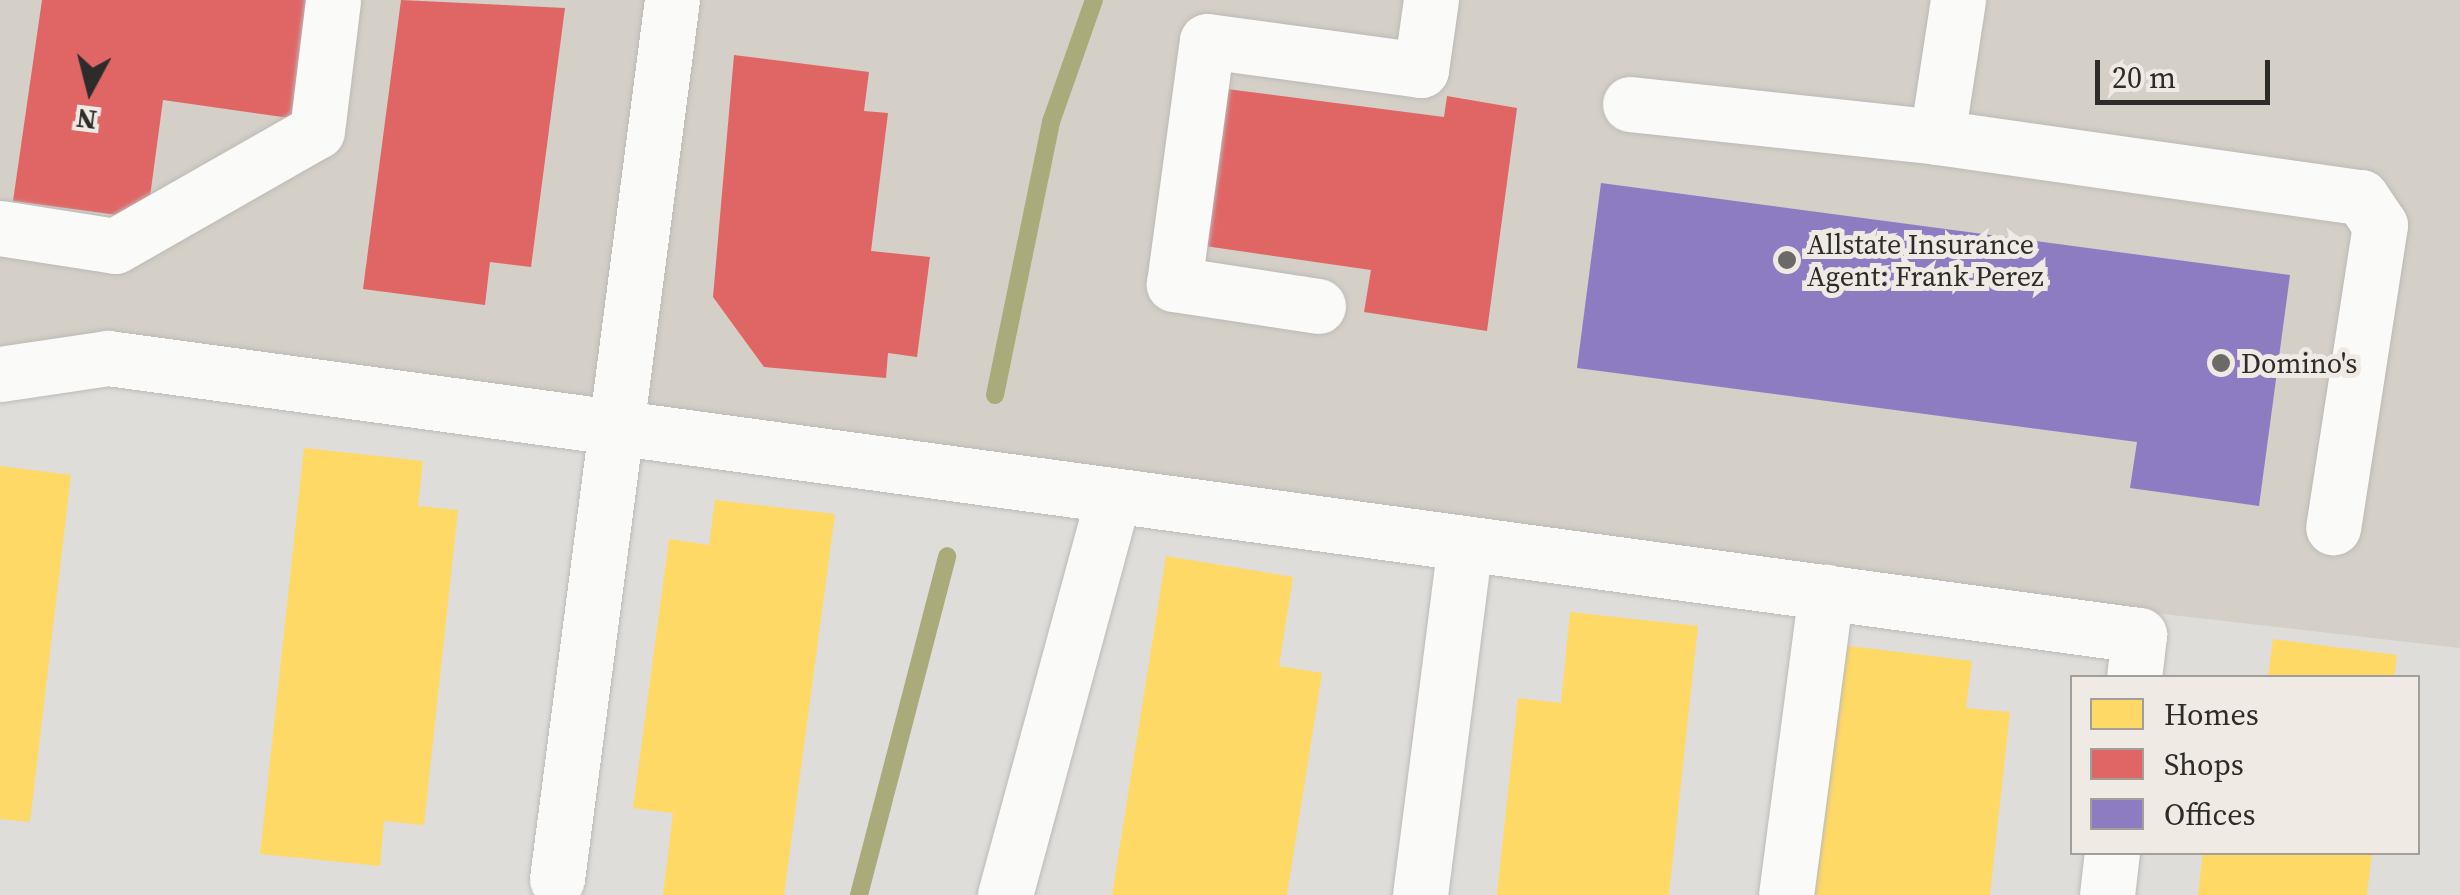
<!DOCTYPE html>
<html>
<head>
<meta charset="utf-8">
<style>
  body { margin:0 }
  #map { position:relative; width:2460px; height:895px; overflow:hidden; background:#dfddda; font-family:"Source Serif 4",serif }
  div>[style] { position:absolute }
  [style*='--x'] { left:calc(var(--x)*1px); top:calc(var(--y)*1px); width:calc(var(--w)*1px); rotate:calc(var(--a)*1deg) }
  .built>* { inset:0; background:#d4cfc7 }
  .homes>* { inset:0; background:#ffd966 }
  .shops>* { inset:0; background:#e06666 }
  .offices>* { inset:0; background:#8e7cc3 }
  .stream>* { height:18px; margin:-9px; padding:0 9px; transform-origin:9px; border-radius:9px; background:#aaab7a }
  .roads { filter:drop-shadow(0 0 2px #bcbab7) drop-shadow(0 0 2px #bcbab7) }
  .minor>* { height:55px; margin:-27.5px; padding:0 27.5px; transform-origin:27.5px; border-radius:27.5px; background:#fafaf9 }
  .dots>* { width:28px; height:28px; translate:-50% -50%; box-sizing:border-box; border:5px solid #f0eae5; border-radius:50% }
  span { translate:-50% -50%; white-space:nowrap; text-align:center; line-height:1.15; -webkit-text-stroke:10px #f0eae5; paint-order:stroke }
  .poi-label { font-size:28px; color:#2e2c2a }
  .left { translate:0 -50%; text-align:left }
  .legend { position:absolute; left:2070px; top:675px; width:350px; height:180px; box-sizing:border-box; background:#f0eae5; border:2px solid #a29e9a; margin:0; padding:12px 18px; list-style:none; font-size:30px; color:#2e2c2a }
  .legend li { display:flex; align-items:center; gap:20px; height:50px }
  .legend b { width:50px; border:2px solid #a29e9a }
  .north { position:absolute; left:40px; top:40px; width:100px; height:100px; -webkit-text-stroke:8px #f0eae5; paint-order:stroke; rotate:187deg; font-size:28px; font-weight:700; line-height:40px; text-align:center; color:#2e2c2a }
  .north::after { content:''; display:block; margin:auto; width:35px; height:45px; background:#2e2c2a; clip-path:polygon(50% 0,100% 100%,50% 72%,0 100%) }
  .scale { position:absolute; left:2095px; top:60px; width:175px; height:45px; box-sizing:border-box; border:5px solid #2e2c2a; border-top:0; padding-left:12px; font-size:30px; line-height:35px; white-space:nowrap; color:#2e2c2a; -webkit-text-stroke:8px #f0eae5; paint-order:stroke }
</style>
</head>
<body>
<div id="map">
  <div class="built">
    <div style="clip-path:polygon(0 0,2460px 0,2460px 648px,0 367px)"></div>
  </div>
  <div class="homes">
    <div style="clip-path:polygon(304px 448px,423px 461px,418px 506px,458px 510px,424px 825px,384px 821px,380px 866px,260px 854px)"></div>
    <div style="clip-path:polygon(0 466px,71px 475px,30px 822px,0 819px)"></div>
    <div style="clip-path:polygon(715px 500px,835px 514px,784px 895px,663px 895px,673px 813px,633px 808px,669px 539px,709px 545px)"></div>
    <div style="clip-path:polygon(1166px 556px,1293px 577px,1279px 666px,1322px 673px,1287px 895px,1112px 895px)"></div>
    <div style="clip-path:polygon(1570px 612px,1698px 626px,1669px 895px,1497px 895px,1518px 698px,1561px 703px)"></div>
    <div style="clip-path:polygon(2273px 639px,2397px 655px,2394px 678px,2268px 678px)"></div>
    <div style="clip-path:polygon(1841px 645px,1972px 661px,1966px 708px,2010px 712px,1990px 895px,1815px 895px)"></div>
    <div style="clip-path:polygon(2203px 852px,2372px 852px,2367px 895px,2198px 895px)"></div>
  </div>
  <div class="shops">
    <div style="clip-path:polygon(42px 0,314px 0,297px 119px,163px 100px,147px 219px,13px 201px)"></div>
    <div style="clip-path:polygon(401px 0,565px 8px,531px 267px,490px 262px,485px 305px,363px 289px)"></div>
    <div style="clip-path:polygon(734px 55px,869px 72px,864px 111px,888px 113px,871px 251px,930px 257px,917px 357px,888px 353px,886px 378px,764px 367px,713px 297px)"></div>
    <div style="clip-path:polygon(1227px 89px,1444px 117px,1447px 96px,1517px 108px,1487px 331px,1364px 312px,1371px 270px,1205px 246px)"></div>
  </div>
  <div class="offices">
    <div style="clip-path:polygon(1601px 183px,2290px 275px,2259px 506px,2130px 488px,2137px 442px,1577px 368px)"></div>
  </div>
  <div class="stream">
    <div style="--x:995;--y:395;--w:279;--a:-78.4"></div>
    <div style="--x:1051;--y:122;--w:129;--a:-70.6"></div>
    <div style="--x:859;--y:895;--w:350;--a:-75.4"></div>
  </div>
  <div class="roads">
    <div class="minor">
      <div style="--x:1630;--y:104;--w:309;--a:6.1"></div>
      <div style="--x:1937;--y:137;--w:139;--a:-81.3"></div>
      <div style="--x:1937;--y:137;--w:428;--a:8.1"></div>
      <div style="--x:2361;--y:197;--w:34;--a:56"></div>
      <div style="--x:2380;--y:225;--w:306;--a:98.8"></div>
      <div style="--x:0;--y:228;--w:116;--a:8.9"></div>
      <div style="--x:115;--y:246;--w:232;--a:-29.7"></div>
      <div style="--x:317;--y:131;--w:132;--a:-83"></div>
      <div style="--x:1318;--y:306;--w:146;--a:-171.3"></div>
      <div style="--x:1174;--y:284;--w:245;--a:-82.3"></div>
      <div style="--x:1207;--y:41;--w:216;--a:7.7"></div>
      <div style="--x:1421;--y:70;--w:71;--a:-81.9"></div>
      <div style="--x:0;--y:374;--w:109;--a:-8.4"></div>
      <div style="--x:108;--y:358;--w:2050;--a:7.77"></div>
      <div style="--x:2139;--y:635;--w:43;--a:96.6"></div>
      <div style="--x:557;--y:879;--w:886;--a:-82.55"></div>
      <div style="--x:1005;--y:895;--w:412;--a:-74.8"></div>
      <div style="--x:1420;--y:895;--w:354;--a:-82.7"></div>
      <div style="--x:1786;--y:895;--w:306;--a:-82.5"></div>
      <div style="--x:2107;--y:895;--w:43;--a:-83.4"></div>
    </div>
  </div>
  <div class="dots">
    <div style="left:1787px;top:260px;background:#6c6a68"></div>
    <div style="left:2221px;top:363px;background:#6c6a68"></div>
  </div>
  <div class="poi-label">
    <span class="left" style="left:1807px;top:260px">Allstate Insurance<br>Agent: Frank Perez</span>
    <span class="left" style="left:2241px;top:363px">Domino's</span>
  </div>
  <ul class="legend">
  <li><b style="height:28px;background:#ffd966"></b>Homes</li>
  <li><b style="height:28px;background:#e06666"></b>Shops</li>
  <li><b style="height:28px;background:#8e7cc3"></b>Offices</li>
  </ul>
  <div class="north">N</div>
  <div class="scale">20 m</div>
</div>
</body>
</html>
